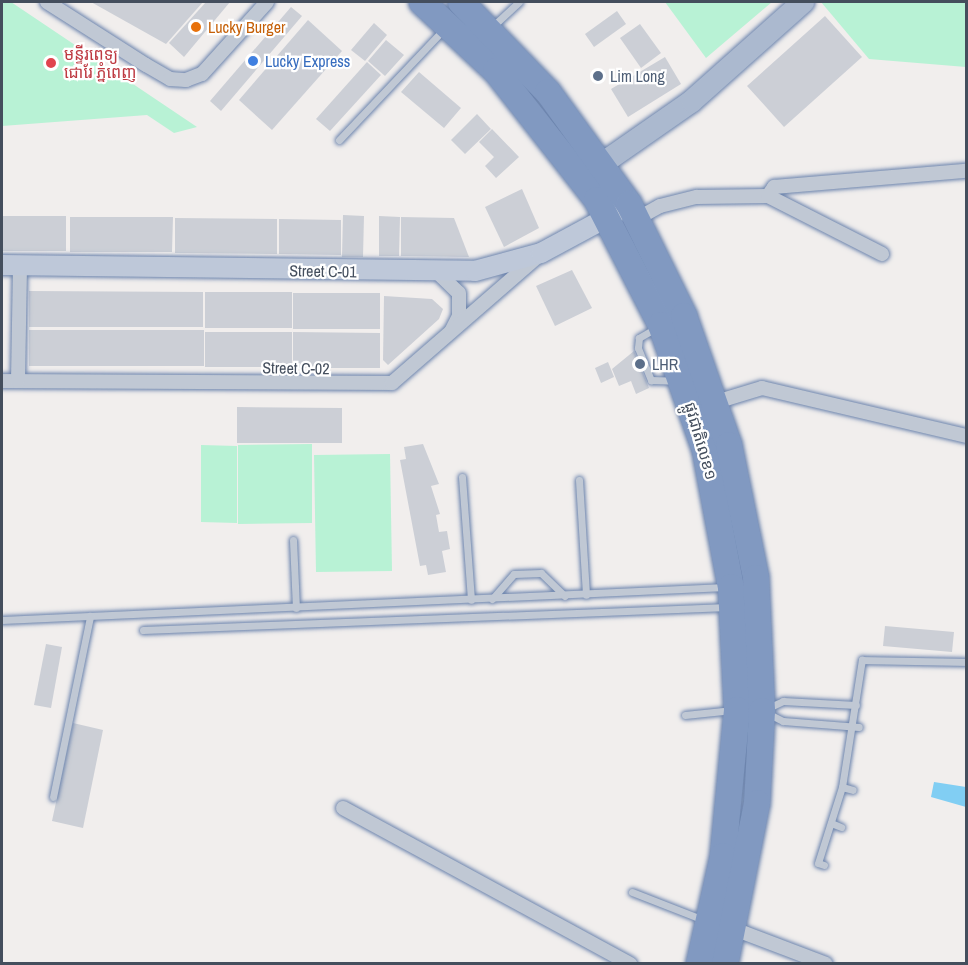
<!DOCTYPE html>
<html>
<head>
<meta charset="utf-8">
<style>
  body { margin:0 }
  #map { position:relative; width:968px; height:965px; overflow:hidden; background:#f1eeed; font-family:"Archivo Narrow","Noto Sans Khmer",sans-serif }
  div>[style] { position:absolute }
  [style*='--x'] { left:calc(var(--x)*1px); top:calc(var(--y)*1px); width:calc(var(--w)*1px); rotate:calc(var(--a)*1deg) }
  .green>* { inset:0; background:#b8f2d5 }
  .water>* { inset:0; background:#81cef3 }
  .building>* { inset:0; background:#cccfd6 }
  .roads { filter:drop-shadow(0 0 2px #6c84ad) drop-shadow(0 0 2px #6c84ad) }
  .lane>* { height:7px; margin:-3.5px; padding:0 3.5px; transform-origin:3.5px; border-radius:3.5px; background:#c0c8d4 }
  .street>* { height:14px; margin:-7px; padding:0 7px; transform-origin:7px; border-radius:7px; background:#c0c8d4 }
  .secondary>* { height:20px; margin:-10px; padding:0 10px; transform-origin:10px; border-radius:10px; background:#bec8d9 }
  .primary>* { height:22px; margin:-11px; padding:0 11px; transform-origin:11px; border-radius:11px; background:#abb9cf }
  .highway>* { height:26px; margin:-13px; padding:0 13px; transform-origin:13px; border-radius:13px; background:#8199c1 }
  .dots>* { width:16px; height:16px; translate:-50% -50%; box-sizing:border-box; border:3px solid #fff; border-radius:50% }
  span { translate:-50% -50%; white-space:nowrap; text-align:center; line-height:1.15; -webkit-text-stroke:4.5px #fff; paint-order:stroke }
  .food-label { font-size:16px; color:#c56008 }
  .left { translate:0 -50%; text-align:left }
  .health-label { font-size:16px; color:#be3a42 }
  .shop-label { font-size:16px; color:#366cbe }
  .service-label { font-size:16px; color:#4e5e75 }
  .street-label { font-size:16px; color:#444e5d }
  .frame { position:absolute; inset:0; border:3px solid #444e5d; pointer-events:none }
</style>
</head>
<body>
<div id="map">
  <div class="green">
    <div style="clip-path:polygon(2px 2px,11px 2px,197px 127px,174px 133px,147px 115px,2px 126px)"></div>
    <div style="clip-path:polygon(665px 2px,772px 2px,706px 58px)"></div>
    <div style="clip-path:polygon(821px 2px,966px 2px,966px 67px,869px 59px)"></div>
    <div style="clip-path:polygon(312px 444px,312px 523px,238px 524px,238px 445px)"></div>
    <div style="clip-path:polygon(201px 445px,237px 446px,237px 523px,201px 522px)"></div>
    <div style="clip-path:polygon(390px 454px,392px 571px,316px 572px,314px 455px)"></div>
  </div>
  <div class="water">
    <div style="clip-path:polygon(934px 782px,966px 787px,966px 807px,931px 797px)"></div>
  </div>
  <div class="building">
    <div style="clip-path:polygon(91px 2px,203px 2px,166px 44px)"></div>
    <div style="clip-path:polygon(206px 2px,230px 2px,184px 57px,169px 43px)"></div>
    <div style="clip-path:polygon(291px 7px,302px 16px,221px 111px,210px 101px)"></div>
    <div style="clip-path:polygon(617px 11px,626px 24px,594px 47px,585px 34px)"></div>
    <div style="clip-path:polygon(825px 16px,862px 57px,784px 127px,747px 86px)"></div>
    <div style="clip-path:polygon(308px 20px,342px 51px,272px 130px,239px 100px)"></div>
    <div style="clip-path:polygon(374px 23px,387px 35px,365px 61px,351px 50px)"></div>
    <div style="clip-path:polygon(640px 24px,661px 53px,641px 68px,620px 38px)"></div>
    <div style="clip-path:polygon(386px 40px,404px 55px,385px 76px,368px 61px)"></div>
    <div style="clip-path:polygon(665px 57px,681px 84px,628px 117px,611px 89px)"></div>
    <div style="clip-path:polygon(367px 62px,381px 75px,330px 131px,316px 119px)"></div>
    <div style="clip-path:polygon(419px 72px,461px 108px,444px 128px,401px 92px)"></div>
    <div style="clip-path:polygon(477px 114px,491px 129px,465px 154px,451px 140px)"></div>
    <div style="clip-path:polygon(492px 129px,519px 157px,496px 178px,485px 166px,494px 157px,479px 142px)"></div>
    <div style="clip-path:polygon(522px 189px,539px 228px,504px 247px,485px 207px)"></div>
    <div style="clip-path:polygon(343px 215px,364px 216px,363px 257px,342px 257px)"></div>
    <div style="clip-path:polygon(2px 216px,66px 216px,66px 251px,2px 251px)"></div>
    <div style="clip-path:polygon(379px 216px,400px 217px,399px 256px,379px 256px)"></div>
    <div style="clip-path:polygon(70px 217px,173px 217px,172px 252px,70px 252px)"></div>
    <div style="clip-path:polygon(401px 217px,454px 218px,469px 257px,401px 256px)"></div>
    <div style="clip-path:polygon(175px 218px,277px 219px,277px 254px,175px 253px)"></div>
    <div style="clip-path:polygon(279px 219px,341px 220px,341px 255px,279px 254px)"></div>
    <div style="clip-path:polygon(572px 270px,592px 308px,555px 326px,536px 286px)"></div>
    <div style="clip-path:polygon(29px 291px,203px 292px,203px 327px,29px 327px)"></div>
    <div style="clip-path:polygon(205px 292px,292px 292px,292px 328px,205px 328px)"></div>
    <div style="clip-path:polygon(293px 293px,380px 293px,380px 329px,293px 329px)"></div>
    <div style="clip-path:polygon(384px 296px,432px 299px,443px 309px,439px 319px,388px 365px,383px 360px)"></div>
    <div style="clip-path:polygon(29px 330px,204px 330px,204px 366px,29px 366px)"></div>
    <div style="clip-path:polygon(205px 332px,292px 332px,292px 367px,205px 367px)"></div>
    <div style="clip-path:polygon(293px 332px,380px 333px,380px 368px,293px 368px)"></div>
    <div style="clip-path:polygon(634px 351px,649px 388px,636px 394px,631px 381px,619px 386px,612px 369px)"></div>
    <div style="clip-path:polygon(608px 362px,614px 377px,601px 383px,595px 368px)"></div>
    <div style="clip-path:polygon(237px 407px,342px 408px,342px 443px,237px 443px)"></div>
    <div style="clip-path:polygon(423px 444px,439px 484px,431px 486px,440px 514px,436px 515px,439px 532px,447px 531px,450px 549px,442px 551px,446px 572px,428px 575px,426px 565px,420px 566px,400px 460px,406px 459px,404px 447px)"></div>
    <div style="clip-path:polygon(885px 626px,954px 632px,952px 652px,883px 646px)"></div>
    <div style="clip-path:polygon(46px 644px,62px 647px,51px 708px,34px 705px)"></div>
    <div style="clip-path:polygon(73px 723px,103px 730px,83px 828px,52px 821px)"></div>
  </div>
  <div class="roads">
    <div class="lane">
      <div style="--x:492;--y:27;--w:37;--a:-43"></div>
      <div style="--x:339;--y:140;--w:154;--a:-46.6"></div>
      <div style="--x:656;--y:328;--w:20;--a:150"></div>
      <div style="--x:639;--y:338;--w:10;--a:96"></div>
      <div style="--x:638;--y:348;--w:35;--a:68"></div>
      <div style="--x:651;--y:380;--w:25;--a:2"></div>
      <div style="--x:462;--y:477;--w:123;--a:85.8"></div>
      <div style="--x:579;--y:480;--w:115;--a:86.5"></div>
      <div style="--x:293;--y:540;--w:68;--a:87.5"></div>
      <div style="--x:492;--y:599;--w:33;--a:-49"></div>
      <div style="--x:514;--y:574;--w:27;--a:-2"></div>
      <div style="--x:541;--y:573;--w:33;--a:44"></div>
      <div style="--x:2;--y:620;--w:724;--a:-2.61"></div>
      <div style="--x:143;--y:630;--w:585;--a:-2.25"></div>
      <div style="--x:768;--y:708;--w:17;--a:-25"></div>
      <div style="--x:783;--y:701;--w:73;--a:3.1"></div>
      <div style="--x:767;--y:713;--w:18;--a:27"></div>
      <div style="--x:783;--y:721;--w:76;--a:4.5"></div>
      <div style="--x:685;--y:715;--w:48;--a:-5.9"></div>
      <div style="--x:842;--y:787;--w:11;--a:15"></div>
      <div style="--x:53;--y:797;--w:185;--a:-78.4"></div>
      <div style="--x:831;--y:823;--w:11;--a:22"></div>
      <div style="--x:824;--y:865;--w:6;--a:-162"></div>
      <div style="--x:818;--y:863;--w:80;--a:-72.5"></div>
      <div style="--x:842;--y:787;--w:129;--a:-81.1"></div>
      <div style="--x:862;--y:660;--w:104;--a:1.1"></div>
      <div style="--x:632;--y:892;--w:77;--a:21.3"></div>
    </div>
    <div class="street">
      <div style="--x:47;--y:2;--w:117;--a:32.5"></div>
      <div style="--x:146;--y:65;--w:28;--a:30"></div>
      <div style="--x:170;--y:79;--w:16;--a:4"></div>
      <div style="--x:186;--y:80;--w:17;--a:-21"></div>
      <div style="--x:202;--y:74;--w:97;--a:-47.9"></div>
      <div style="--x:768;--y:196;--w:11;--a:-56"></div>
      <div style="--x:774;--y:187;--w:193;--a:-4.8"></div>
      <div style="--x:633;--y:221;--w:31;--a:-29"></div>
      <div style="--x:660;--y:206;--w:38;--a:-14"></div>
      <div style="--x:697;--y:197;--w:71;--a:-0.8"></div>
      <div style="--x:768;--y:196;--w:128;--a:27"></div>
      <div style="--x:437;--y:272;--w:30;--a:44"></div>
      <div style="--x:459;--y:293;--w:23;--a:90"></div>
      <div style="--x:459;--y:316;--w:16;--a:117"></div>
      <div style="--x:2;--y:381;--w:390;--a:0.3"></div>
      <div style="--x:392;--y:383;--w:194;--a:-41"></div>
      <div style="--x:18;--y:381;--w:115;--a:-89"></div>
      <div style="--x:716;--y:402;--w:48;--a:-16.9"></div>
      <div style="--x:762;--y:388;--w:210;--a:13.2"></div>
      <div style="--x:343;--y:808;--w:327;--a:28.5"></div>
      <div style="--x:734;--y:929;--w:98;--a:20.8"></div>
    </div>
    <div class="secondary">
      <div style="--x:2;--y:265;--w:473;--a:0.7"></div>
      <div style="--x:475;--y:271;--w:68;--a:-15.3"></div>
      <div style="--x:541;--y:253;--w:86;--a:-28.3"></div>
    </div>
    <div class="primary">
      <div style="--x:586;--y:175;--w:129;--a:-34.9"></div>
      <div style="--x:692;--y:101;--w:149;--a:-41.7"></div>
    </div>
    <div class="highway">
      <div style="--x:422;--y:2;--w:101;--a:43"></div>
      <div style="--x:496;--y:71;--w:164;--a:51.9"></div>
      <div style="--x:597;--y:200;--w:140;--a:62.9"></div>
      <div style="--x:661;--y:325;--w:133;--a:70.6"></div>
      <div style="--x:705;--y:450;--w:139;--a:79.3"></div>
      <div style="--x:731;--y:587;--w:123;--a:87.2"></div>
      <div style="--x:737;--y:710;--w:147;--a:95.5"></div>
      <div style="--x:723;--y:856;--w:111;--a:102.5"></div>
      <div style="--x:461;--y:2;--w:125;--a:46"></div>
      <div style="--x:548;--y:92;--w:138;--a:54.1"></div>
      <div style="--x:629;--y:204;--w:125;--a:63.8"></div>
      <div style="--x:684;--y:316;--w:137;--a:70.8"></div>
      <div style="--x:729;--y:445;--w:136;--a:78.5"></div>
      <div style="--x:756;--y:578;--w:133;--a:87.4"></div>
      <div style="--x:762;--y:711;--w:92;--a:93.1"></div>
      <div style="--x:757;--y:803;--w:164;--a:101.2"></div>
    </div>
  </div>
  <div class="dots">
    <div style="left:196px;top:27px;background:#e8710a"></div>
    <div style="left:253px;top:61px;background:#3f7fe0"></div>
    <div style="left:51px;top:63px;background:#e0444e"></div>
    <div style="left:598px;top:76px;background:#5c6f8a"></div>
    <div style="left:640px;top:364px;background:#5c6f8a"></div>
  </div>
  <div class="food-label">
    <span class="left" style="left:208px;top:27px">Lucky Burger</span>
  </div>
  <div class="health-label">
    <span class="left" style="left:64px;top:63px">មន្ទីរពេទ្យ<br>ជោរែ ភ្នំពេញ</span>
  </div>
  <div class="shop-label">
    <span class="left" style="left:265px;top:61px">Lucky Express</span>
  </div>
  <div class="service-label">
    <span class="left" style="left:610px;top:76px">Lim Long</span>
    <span class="left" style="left:652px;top:364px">LHR</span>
  </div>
  <div class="street-label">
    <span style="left:323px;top:271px;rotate:1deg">Street C-01</span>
    <span style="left:296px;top:368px;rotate:1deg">Street C-02</span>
    <span style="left:701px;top:441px;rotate:74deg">ផ្លូវជាតិលេខ១</span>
  </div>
  <div class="frame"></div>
</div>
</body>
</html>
